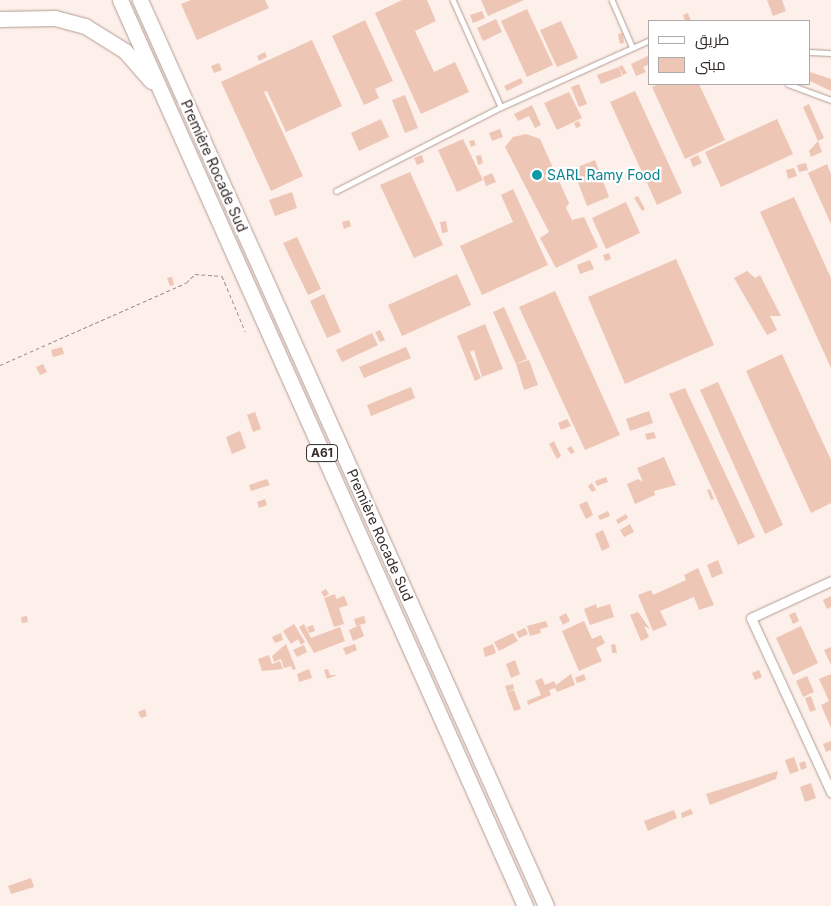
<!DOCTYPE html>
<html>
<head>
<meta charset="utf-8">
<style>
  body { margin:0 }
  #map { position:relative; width:831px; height:906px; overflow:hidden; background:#fdefe9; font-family:Inter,Cairo,sans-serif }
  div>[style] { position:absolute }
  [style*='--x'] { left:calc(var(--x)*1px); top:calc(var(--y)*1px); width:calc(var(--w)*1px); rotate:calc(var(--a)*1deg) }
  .building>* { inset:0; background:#eec6b6 }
  .path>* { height:1px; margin-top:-0.5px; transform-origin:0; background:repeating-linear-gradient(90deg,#9c908c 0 4px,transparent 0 6.5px) }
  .roads { filter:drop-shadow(0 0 1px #b19c94) drop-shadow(0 0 1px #b19c94) }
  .lane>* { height:4.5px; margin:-2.25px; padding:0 2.25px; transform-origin:2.25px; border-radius:2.25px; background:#fff }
  .street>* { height:9px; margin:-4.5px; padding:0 4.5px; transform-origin:4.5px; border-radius:4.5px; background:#fff }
  .highway>* { height:15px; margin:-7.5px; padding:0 7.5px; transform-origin:7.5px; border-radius:7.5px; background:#fff }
  .dots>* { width:14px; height:14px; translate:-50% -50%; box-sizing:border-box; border:2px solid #fff; border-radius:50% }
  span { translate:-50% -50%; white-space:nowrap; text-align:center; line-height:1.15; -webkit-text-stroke:4.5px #fff; paint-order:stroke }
  .shield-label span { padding:1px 4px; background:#fff; border:1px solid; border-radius:4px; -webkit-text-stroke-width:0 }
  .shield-label { font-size:12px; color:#332b28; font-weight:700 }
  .street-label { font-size:14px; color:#332b28 }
  .culture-label { font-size:14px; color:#0d838f }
  .left { translate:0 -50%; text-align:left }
  .legend { position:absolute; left:648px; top:20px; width:162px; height:65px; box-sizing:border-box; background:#fff; border:1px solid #adaaa9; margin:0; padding:6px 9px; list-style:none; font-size:15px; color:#332b28 }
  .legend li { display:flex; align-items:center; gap:10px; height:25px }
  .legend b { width:25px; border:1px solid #adaaa9 }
</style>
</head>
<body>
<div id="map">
  <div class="building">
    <div style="clip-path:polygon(191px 0,265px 0,269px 8px,197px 40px,181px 4px)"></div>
    <div style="clip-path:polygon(402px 0,427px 0,436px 21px,415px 31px,434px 72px,455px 62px,469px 92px,421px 114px,375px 13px)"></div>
    <div style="clip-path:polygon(481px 0,524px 0,488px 16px)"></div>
    <div style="clip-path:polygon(767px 0,782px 0,786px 11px,773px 16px)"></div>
    <div style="clip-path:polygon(527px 9px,553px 65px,527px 77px,501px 21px)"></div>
    <div style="clip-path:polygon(482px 11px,485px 18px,473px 23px,470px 15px)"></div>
    <div style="clip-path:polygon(688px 13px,691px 21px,685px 21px,683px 15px)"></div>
    <div style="clip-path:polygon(496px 19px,502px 32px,483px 41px,477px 28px)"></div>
    <div style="clip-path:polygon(365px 20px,393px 81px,375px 89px,379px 98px,364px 105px,332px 36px)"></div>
    <div style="clip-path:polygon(561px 21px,578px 58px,557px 67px,540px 30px)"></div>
    <div style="clip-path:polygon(623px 33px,624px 43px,620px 44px,618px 34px)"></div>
    <div style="clip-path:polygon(312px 40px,342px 106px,286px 132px,267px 91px,264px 92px,303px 176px,271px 191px,221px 82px)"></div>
    <div style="clip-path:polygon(265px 52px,267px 57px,259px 61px,257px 56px)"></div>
    <div style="clip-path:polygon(650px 55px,650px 64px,643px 67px,646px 72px,636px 76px,631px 64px)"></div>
    <div style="clip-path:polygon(219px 63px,222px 70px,214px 73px,211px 66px)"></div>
    <div style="clip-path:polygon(622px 65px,627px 73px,623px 75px,619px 67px)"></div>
    <div style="clip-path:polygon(619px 67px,622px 76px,601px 84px,597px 75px)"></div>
    <div style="clip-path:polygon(810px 72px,831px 79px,831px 91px,810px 81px)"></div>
    <div style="clip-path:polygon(521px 78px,523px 83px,507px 91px,504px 86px)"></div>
    <div style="clip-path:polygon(579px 84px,587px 104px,579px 107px,571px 87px)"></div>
    <div style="clip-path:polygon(659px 84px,699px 84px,725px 140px,685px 159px,652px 87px)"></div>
    <div style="clip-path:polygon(635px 91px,682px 193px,657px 205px,610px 102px)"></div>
    <div style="clip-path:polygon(569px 92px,582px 118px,557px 130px,544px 103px)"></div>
    <div style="clip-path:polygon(405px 95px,418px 128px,405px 133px,392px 100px)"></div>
    <div style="clip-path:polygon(809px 104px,824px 138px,818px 141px,822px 152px,811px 157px,809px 151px,818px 141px,803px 107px)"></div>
    <div style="clip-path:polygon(532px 105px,541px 125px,535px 128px,529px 116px,518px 121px,514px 114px)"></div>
    <div style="clip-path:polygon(381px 119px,389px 137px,359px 151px,351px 133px)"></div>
    <div style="clip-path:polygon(777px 119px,793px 154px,721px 187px,705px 152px)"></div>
    <div style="clip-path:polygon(579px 121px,581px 126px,576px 128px,574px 123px)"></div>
    <div style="clip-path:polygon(500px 129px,503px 137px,492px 141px,489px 133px)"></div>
    <div style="clip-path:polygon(526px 134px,540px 139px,569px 203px,566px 208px,572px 220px,584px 217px,598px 247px,556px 268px,540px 238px,549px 232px,505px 147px,513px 137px)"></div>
    <div style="clip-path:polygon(463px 139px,483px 180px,457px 192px,438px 150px)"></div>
    <div style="clip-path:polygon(474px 140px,476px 145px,471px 147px,469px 141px)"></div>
    <div style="clip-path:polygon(422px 155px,424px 162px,417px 165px,414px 158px)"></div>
    <div style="clip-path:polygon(481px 155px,483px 163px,478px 165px,476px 156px)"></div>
    <div style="clip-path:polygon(698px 155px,702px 163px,693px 167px,690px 159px)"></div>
    <div style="clip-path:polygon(595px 160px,609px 197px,587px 206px,573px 169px)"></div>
    <div style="clip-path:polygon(806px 163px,808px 170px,799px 172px,797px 165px)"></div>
    <div style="clip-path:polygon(827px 164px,831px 174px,831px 224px,808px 173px)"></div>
    <div style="clip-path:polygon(794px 168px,797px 176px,788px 179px,786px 170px)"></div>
    <div style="clip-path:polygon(410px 172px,443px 245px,414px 258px,380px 185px)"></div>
    <div style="clip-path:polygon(492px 173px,496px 182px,486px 186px,483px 177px)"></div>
    <div style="clip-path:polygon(513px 189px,548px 265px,482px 295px,460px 246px,513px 222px,501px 195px)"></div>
    <div style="clip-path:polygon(292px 192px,297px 208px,275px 216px,269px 200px)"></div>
    <div style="clip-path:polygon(638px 196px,645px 209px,642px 211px,634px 198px)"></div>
    <div style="clip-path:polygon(794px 197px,831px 278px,831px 368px,760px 212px)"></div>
    <div style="clip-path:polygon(626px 202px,640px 233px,606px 249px,592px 218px)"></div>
    <div style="clip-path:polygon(349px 220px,351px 226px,344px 229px,342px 222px)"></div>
    <div style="clip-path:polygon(446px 221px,448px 232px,442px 233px,440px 222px)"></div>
    <div style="clip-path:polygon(297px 237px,321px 289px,308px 295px,283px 243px)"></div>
    <div style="clip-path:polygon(609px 253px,611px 259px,605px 261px,603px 255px)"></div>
    <div style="clip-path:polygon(676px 259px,714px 345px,625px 384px,588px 297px)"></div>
    <div style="clip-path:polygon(590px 260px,594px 269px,580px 274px,577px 265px)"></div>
    <div style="clip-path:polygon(747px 271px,755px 278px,760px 275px,781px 316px,770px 316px,777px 330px,767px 335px,734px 278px)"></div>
    <div style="clip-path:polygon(457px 274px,471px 305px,402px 336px,388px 305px)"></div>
    <div style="clip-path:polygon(172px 277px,174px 285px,170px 286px,167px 278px)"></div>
    <div style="clip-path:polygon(555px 291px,620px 435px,585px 450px,519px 307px)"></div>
    <div style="clip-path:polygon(324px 294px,341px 332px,327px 338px,310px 301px)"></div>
    <div style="clip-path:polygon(504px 307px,527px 359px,516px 364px,493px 312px)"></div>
    <div style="clip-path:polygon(485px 324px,503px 369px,482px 377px,474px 350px,470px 352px,481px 378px,475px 381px,457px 336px)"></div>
    <div style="clip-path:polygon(380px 330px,385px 340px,380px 342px,375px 332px)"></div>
    <div style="clip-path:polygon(372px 333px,378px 345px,342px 362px,336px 350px)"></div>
    <div style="clip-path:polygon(62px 347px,64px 354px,53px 357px,51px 350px)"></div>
    <div style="clip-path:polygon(406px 347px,411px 358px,364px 378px,359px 367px)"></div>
    <div style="clip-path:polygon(782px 354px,831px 460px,831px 503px,811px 513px,746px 371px)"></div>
    <div style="clip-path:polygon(529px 360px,538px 385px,524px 390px,516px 364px)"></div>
    <div style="clip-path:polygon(43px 364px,47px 372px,40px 375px,36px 367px)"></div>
    <div style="clip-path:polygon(718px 382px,783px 525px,765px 534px,700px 390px)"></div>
    <div style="clip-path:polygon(411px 387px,415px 398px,371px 416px,367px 405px)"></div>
    <div style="clip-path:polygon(685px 388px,755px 537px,738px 545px,669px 394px)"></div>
    <div style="clip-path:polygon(649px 411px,653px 423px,630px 431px,626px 419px)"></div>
    <div style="clip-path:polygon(255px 412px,261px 429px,253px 432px,247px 415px)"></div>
    <div style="clip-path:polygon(567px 419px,571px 426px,561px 430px,558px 423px)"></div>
    <div style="clip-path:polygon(240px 431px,246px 448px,232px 454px,226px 437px)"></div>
    <div style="clip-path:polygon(654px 432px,656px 438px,647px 440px,645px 434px)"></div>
    <div style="clip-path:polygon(554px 441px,561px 456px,557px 459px,549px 444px)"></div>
    <div style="clip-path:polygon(571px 446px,575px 452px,571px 454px,567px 449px)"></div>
    <div style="clip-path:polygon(664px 457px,676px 485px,654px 491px,655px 495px,635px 504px,627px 484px,638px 479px,643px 482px,637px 468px)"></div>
    <div style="clip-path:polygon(606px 477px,608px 482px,597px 486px,595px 481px)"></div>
    <div style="clip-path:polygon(267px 479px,270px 485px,251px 491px,249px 485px)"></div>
    <div style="clip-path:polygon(592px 483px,596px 490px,592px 492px,588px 486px)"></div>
    <div style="clip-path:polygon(710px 489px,714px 499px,711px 500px,707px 490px)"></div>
    <div style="clip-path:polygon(265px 499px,267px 505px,259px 508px,257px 502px)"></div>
    <div style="clip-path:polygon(587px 501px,593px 515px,586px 519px,579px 505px)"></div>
    <div style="clip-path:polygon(608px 511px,610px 516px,600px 520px,598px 516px)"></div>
    <div style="clip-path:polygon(626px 514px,628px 518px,618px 524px,616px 520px)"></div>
    <div style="clip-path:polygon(630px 524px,634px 532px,624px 537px,620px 530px)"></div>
    <div style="clip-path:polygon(603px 530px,610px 547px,602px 551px,595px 534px)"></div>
    <div style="clip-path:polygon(718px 560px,723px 573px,712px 578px,707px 565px)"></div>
    <div style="clip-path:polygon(698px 568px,714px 605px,699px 610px,694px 597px,660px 611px,667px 625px,653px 631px,638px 595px,651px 590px,653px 595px,686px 580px,684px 575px)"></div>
    <div style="clip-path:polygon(326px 589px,329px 594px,324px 597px,321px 592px)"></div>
    <div style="clip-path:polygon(335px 594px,336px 599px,344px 596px,348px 605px,339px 608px,344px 624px,334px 627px,324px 598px)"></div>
    <div style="clip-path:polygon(831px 596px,831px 607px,827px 609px,823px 600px)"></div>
    <div style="clip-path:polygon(596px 604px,597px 608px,610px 604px,614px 617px,590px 625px,584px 609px)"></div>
    <div style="clip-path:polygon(638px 612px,650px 629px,644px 626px,649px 637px,641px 641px,630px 615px)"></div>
    <div style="clip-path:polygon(795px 612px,799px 621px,793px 624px,789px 615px)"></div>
    <div style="clip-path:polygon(566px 613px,570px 621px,563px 625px,559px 617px)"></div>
    <div style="clip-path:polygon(27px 616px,28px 622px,22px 623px,21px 617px)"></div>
    <div style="clip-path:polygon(364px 616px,366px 623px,356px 626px,354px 619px)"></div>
    <div style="clip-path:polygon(546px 621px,548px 627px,540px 629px,541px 633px,530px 636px,527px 626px)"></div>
    <div style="clip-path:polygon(584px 621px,592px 639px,601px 635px,605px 643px,596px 648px,602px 661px,579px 671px,562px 631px)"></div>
    <div style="clip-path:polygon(294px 624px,305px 642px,301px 645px,298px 639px,291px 644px,283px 631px)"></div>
    <div style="clip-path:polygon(304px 624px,311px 638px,340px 627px,345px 641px,314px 653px,299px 627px)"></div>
    <div style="clip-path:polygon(313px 625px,315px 631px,309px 633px,307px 627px)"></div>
    <div style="clip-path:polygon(360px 625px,364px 636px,353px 641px,349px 630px)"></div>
    <div style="clip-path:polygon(801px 626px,818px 663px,793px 675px,776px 638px)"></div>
    <div style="clip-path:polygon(525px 628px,528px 634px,519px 638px,516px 632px)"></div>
    <div style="clip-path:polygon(281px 633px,283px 640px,275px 643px,272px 637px)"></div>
    <div style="clip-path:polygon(513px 633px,518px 641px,499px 651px,494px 642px)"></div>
    <div style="clip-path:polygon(286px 644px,296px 669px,293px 670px,291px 666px,284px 668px,281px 659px,274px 662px,272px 656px)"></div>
    <div style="clip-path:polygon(355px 644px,357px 650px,346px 655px,343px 648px)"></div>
    <div style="clip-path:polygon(493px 644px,496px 653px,485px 657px,483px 648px)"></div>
    <div style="clip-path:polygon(615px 644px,617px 653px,612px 653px,611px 645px)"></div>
    <div style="clip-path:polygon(304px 645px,307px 652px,297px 657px,293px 650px)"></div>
    <div style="clip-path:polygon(831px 647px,831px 665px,824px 650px)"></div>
    <div style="clip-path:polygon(269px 655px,272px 664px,280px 661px,283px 669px,262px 671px,258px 659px)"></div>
    <div style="clip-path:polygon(515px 660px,520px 674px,511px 678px,506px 664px)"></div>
    <div style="clip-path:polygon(309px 669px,312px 678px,299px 682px,297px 674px)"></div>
    <div style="clip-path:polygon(328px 669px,330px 675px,337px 675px,327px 679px,324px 670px)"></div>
    <div style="clip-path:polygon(759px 670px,762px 677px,755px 680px,752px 673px)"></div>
    <div style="clip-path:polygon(571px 674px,575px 685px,557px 692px,555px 688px,549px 690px,551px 695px,528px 705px,527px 701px,541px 695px,535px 681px,542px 678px,545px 685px,554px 681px,556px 685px)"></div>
    <div style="clip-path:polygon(584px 674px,586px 680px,577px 683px,575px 678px)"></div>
    <div style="clip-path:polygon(831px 674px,831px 728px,821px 705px,829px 701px,819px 679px)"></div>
    <div style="clip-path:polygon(807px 676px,814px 692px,803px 697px,796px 681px)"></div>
    <div style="clip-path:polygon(513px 684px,514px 689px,507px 692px,505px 686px)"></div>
    <div style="clip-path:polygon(514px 690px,521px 709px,514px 711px,507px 692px)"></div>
    <div style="clip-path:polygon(811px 696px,816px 710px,810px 712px,805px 698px)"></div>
    <div style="clip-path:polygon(145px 709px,147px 716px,141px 718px,138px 712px)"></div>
    <div style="clip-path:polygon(831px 741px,831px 750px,826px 752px,823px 744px)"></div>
    <div style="clip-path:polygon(794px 757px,799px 771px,790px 774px,785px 760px)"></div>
    <div style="clip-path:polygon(805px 761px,807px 768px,801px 770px,799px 763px)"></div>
    <div style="clip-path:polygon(778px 771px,776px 779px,710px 805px,706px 794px)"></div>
    <div style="clip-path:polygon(811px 783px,816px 798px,805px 802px,800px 787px)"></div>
    <div style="clip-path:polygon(691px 809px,693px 814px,682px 818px,681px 813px)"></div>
    <div style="clip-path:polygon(674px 810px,677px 818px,648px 831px,644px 821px)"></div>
    <div style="clip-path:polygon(31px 878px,34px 887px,11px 894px,8px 886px)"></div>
  </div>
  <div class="path">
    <div style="--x:0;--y:365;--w:203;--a:-23.8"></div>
    <div style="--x:186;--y:283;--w:13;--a:-45"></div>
    <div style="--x:195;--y:274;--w:27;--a:4"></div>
    <div style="--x:222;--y:276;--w:60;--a:67.3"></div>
  </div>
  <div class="roads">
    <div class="lane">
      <div style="--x:453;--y:0;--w:117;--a:65.8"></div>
      <div style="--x:612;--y:0;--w:50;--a:66.5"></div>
      <div style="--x:810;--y:52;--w:21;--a:3"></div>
      <div style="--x:788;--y:84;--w:46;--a:20.4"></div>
      <div style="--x:336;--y:191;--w:185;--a:-27"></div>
      <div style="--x:501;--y:107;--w:163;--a:-24.2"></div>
    </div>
    <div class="street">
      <div style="--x:831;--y:581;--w:88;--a:155.2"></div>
      <div style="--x:751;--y:618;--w:192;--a:65.3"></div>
    </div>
    <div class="highway">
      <div style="--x:120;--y:0;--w:992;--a:65.91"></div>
      <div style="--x:140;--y:0;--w:993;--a:65.86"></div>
      <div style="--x:0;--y:19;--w:55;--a:-1"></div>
      <div style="--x:55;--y:18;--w:31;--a:15"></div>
      <div style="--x:85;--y:26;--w:47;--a:32"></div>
      <div style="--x:125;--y:51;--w:40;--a:49"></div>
    </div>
  </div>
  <div class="dots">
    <div style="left:537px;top:175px;background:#0f9aa8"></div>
  </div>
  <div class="shield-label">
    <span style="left:322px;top:453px">A61</span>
  </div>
  <div class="street-label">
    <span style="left:214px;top:166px;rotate:66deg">Première Rocade Sud</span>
    <span style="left:380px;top:535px;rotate:66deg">Première Rocade Sud</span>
  </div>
  <div class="culture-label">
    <span class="left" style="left:547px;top:175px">SARL Ramy Food</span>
  </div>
  <ul class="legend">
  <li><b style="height:6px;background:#fff"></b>طريق</li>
  <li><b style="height:14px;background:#eec6b6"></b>مبنى</li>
  </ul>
</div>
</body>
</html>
